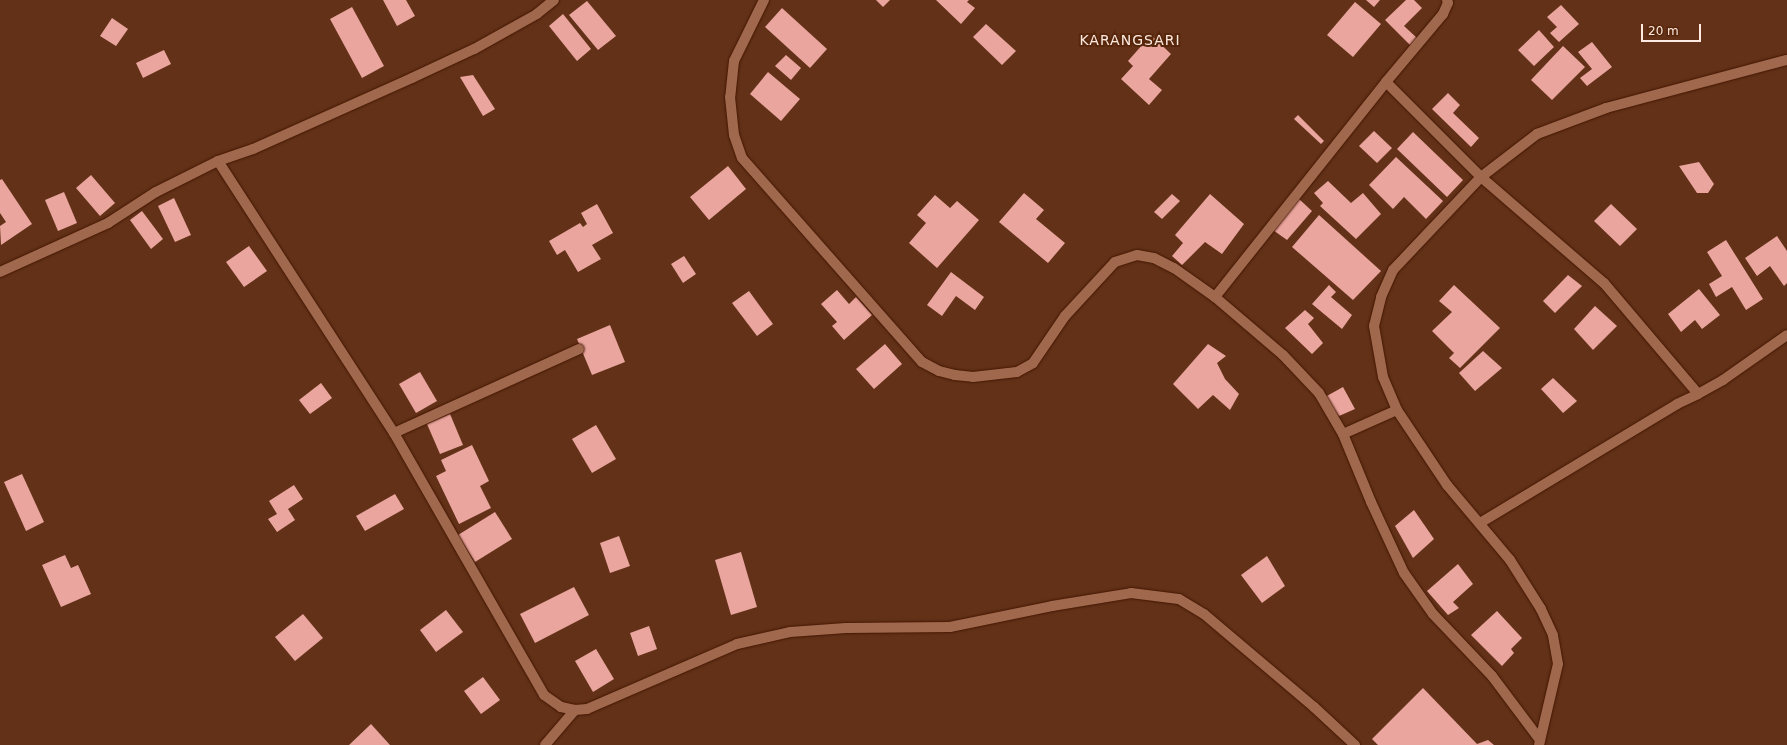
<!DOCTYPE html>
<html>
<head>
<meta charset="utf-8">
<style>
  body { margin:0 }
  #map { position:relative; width:1787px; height:745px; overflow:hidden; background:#623117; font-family:"DejaVu Sans",sans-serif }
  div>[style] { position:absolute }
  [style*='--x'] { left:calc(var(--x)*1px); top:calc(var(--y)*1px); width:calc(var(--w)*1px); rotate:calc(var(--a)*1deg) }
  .building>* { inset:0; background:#e9a59e }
  .roads { filter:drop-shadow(0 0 1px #451600) drop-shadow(0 0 1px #451600) }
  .minor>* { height:10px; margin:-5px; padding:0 5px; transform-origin:5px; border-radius:5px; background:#a0694e }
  span { translate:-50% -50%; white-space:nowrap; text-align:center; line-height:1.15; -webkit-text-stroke:4px #57260b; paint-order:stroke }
  .quarter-label { font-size:14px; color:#feeae1; letter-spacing:1px }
  .scale { position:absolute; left:1641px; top:24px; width:60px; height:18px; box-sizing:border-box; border:2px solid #feeae1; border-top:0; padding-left:5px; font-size:12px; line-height:14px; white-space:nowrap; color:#feeae1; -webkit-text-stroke:3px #57260b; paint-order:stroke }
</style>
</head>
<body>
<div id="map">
  <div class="building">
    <div style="clip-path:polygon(383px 0,406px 0,415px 16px,397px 26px)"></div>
    <div style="clip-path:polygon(876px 0,890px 0,883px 7px)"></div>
    <div style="clip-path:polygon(936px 0,969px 0,967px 2px,975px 8px,961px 24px)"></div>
    <div style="clip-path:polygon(1366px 0,1380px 0,1374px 7px)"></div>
    <div style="clip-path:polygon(1406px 0,1414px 0,1422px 8px,1404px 26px,1417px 38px,1410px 45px,1385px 20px)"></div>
    <div style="clip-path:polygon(587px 1px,616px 36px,598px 50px,569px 15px)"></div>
    <div style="clip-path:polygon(1355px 2px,1381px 24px,1353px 57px,1327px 35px)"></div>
    <div style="clip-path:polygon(1561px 5px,1579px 24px,1559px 42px,1550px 33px,1557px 27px,1547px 17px)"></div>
    <div style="clip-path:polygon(352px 7px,384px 66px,362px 78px,330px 19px)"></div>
    <div style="clip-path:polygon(782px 8px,827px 49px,810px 68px,765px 27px)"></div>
    <div style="clip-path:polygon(563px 14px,591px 49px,577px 61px,549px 26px)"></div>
    <div style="clip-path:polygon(112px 18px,128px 29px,116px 46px,100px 36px)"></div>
    <div style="clip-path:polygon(986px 24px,1016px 51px,1002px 65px,973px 37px)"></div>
    <div style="clip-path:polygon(1539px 30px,1554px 47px,1534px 66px,1518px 50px)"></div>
    <div style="clip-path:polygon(1151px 35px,1171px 54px,1149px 79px,1162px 90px,1149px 105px,1121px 79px,1133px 66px,1128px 61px)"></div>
    <div style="clip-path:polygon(1592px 42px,1612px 67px,1587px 86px,1580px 78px,1592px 69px,1578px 52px)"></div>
    <div style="clip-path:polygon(1563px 46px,1585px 67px,1552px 100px,1531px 80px)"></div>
    <div style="clip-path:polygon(164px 50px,171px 64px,143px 78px,136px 63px)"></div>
    <div style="clip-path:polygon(786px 55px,801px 68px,791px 80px,775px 66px)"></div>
    <div style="clip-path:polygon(768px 72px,800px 99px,781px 121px,750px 94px)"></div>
    <div style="clip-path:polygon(473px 75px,495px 109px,483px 116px,460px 77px)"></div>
    <div style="clip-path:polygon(1448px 93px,1460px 105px,1453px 113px,1479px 138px,1471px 147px,1432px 109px)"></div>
    <div style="clip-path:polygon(1298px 115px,1324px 141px,1321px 144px,1294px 119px)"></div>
    <div style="clip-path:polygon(1374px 131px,1392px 148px,1377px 163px,1359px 146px)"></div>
    <div style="clip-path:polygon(1413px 132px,1463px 180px,1447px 197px,1397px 149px)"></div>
    <div style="clip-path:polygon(1396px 157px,1443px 201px,1426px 219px,1404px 197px,1393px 209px,1369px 185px)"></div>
    <div style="clip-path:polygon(1699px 162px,1714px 184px,1708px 193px,1697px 193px,1679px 166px)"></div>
    <div style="clip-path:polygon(728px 166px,746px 189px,709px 220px,690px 197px)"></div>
    <div style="clip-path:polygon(91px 175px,115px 203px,100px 216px,76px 188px)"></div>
    <div style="clip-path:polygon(2px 179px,32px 224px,1px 245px,0 226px,6px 222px,0 213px,0 180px)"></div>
    <div style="clip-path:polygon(1328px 181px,1351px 203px,1363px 193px,1381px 214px,1356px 239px,1320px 206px,1323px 203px,1314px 193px)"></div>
    <div style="clip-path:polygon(64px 192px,77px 223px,58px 231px,45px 200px)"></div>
    <div style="clip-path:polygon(1024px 193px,1044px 210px,1036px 219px,1065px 243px,1048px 263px,999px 222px)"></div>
    <div style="clip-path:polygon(1172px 194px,1180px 201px,1162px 219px,1154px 212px)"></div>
    <div style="clip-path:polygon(1210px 194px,1244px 224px,1222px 254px,1205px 242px,1182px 265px,1172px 256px,1183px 243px,1175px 235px)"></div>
    <div style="clip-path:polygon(935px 195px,950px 208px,957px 201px,979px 220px,937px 268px,909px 243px,926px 223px,917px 215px)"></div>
    <div style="clip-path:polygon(174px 198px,191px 235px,175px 242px,158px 206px)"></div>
    <div style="clip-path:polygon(1299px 199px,1312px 211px,1287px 240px,1273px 230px)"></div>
    <div style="clip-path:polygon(597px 204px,613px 233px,592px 245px,601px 259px,578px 272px,565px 250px,557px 255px,549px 241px,580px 223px,583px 227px,587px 224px,581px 213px)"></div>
    <div style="clip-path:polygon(1611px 204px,1637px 229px,1620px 246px,1594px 221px)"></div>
    <div style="clip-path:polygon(142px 211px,163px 239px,151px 249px,130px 220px)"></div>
    <div style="clip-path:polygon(1319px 215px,1381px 271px,1353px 300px,1292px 247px)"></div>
    <div style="clip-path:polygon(1777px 236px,1787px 251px,1787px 283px,1784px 286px,1770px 266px,1757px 276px,1745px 258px)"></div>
    <div style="clip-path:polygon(1726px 240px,1763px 299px,1746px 310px,1732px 287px,1716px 297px,1709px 284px,1722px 276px,1707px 252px)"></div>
    <div style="clip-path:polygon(249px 246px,267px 271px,244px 287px,226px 262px)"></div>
    <div style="clip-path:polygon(684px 256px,696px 274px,683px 283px,671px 264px)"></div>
    <div style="clip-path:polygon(951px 272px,984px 297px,975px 310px,956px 296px,942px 316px,927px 305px)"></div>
    <div style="clip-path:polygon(1568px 275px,1582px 286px,1555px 313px,1543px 301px)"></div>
    <div style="clip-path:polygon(1329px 285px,1336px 292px,1331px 297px,1352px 315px,1342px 329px,1312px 304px)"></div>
    <div style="clip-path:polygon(1454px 285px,1500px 328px,1460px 368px,1449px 358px,1454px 353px,1432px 331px,1452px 312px,1439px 301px)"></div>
    <div style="clip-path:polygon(1699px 289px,1720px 315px,1702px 329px,1695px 320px,1681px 332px,1668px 314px)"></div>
    <div style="clip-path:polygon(837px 290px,849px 304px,856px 297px,872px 315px,844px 340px,832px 326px,837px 322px,821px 304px)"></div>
    <div style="clip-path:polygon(749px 291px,773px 324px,757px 336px,732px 303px)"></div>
    <div style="clip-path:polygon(1595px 306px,1617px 326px,1593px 350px,1574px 329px)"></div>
    <div style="clip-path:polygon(1305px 310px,1314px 318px,1308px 324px,1323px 343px,1312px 354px,1285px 328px)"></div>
    <div style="clip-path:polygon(610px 325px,625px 362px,592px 375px,577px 339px)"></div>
    <div style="clip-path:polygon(885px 344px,902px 364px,874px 389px,856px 369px)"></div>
    <div style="clip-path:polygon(1208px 344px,1226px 356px,1217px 363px,1225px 379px,1239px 394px,1230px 410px,1213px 395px,1198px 409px,1173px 384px)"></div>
    <div style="clip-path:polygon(1483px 351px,1502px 368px,1475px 391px,1459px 373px)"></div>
    <div style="clip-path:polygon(420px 372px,437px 401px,416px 413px,399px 384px)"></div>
    <div style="clip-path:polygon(1553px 378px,1577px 401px,1563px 413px,1541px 389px)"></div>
    <div style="clip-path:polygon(321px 383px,332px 398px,310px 414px,299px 400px)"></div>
    <div style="clip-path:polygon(1343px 387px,1355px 409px,1339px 416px,1325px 397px)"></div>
    <div style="clip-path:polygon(450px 414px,463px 445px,440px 454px,427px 424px)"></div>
    <div style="clip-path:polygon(596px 425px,616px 459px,592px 473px,572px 439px)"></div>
    <div style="clip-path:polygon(472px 445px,489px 481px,480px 486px,491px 508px,459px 524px,436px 476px,446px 471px,441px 460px)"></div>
    <div style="clip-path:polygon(22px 474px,44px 522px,26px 531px,4px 482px)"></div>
    <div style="clip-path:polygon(294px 485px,303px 499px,288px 509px,295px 520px,277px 532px,268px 519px,277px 514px,269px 501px)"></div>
    <div style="clip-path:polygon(395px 494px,404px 509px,365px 531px,356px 516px)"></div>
    <div style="clip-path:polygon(1414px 510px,1434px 539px,1413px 558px,1395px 526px)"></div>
    <div style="clip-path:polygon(495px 512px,512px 539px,475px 562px,458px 535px)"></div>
    <div style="clip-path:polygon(619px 536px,630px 566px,610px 573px,600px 543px)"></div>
    <div style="clip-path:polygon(741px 552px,757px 607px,731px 615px,715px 560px)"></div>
    <div style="clip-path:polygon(65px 555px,71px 568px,78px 565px,91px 594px,61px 607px,42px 565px)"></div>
    <div style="clip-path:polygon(1267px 556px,1285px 586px,1262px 603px,1241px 575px)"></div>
    <div style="clip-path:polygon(1458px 564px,1473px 584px,1453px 602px,1459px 608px,1448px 615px,1427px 591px)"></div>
    <div style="clip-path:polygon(574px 587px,589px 615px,535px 643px,520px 614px)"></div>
    <div style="clip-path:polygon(446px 610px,463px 632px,436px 652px,420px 630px)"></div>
    <div style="clip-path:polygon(1497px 611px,1522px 638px,1511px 649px,1514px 653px,1502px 666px,1471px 635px)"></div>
    <div style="clip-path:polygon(303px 614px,323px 638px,295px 661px,275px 637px)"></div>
    <div style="clip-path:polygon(649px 626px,657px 649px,638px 656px,630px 633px)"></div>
    <div style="clip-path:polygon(596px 649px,614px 679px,593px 692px,575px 661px)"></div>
    <div style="clip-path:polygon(483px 677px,500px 700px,481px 714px,464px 691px)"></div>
    <div style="clip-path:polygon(1423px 688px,1477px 744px,1488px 740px,1494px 745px,1378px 745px,1372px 739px)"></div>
    <div style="clip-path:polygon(371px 724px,390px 745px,349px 745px)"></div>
  </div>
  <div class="roads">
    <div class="minor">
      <div style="--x:554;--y:0;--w:22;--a:141"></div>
      <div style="--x:537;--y:14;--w:72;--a:150.9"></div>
      <div style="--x:474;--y:49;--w:68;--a:154.9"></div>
      <div style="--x:412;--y:78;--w:174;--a:155.9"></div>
      <div style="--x:253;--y:149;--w:37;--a:161"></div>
      <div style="--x:218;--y:161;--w:324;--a:57.1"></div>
      <div style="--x:394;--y:433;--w:302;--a:60.2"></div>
      <div style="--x:544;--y:695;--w:21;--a:35"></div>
      <div style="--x:561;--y:707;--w:14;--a:12"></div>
      <div style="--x:575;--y:710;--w:12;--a:-5"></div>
      <div style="--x:587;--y:709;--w:163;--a:-23.4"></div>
      <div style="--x:737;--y:644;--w:54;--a:-12.8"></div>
      <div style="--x:790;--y:632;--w:56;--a:-4.1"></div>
      <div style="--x:846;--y:628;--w:104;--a:-0.6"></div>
      <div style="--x:950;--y:627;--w:104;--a:-11.6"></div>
      <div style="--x:1052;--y:606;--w:80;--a:-9.3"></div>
      <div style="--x:1131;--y:593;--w:48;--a:7.1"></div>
      <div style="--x:1179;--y:599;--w:29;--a:31"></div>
      <div style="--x:1204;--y:614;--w:144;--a:40.2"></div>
      <div style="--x:1314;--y:707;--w:56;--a:42.8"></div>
      <div style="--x:764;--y:0;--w:68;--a:116.2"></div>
      <div style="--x:734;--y:61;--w:36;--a:96"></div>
      <div style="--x:730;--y:97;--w:38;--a:84"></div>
      <div style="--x:734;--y:135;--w:24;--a:71"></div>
      <div style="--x:742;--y:158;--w:272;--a:48.6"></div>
      <div style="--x:922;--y:362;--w:19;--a:28"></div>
      <div style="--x:939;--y:371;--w:16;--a:14"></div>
      <div style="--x:955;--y:375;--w:18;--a:6"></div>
      <div style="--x:973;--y:377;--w:44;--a:-6.5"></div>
      <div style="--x:1017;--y:372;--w:18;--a:-29"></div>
      <div style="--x:1033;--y:363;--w:57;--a:-55.8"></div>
      <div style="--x:1065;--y:316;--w:74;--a:-47.2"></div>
      <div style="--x:1115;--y:262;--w:23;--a:-18"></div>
      <div style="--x:1137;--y:255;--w:17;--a:10"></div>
      <div style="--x:1154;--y:258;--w:22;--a:27"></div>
      <div style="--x:1174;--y:268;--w:50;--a:35.3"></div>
      <div style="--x:1215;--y:297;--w:89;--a:40.5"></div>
      <div style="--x:1283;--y:355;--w:52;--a:46.5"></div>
      <div style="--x:1319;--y:393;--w:48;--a:59.7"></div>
      <div style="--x:1343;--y:434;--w:74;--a:67.6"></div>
      <div style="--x:1371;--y:502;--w:78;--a:65.1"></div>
      <div style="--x:1404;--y:573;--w:50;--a:54.7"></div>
      <div style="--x:1433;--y:614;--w:86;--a:46.4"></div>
      <div style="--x:1492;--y:676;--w:80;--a:53.1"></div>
      <div style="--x:1386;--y:82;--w:134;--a:45"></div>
      <div style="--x:1481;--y:177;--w:162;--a:40.8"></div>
      <div style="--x:1604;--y:283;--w:145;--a:49.7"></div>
      <div style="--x:1698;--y:394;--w:29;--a:-29"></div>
      <div style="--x:1723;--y:380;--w:78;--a:-35.1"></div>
      <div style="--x:0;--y:272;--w:119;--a:-24.4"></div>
      <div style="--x:108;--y:223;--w:57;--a:-32.9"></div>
      <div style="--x:156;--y:192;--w:69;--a:-26.6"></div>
      <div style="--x:1215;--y:297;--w:275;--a:-51.5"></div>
      <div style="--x:1386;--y:82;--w:89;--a:-50"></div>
      <div style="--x:1443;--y:14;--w:12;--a:-66"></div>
      <div style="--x:1448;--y:3;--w:3;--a:-108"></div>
      <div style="--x:394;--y:433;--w:203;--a:-24.4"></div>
      <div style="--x:1343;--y:434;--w:59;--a:-24"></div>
      <div style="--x:1480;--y:523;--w:230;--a:-31.1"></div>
      <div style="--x:1677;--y:404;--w:23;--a:-25"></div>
      <div style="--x:545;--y:745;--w:46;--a:-49.4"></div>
      <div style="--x:1539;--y:745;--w:83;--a:-76.8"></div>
      <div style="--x:1558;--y:664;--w:29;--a:-100"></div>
      <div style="--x:1553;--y:635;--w:29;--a:-115"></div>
      <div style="--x:1541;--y:609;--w:58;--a:-122.3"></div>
      <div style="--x:1510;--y:560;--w:98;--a:-130"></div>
      <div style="--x:1447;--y:485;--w:90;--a:-123.7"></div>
      <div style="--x:1397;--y:410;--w:36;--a:-113"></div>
      <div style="--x:1383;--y:377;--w:52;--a:-100"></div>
      <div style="--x:1374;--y:326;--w:30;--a:-76"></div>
      <div style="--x:1381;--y:297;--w:30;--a:-66"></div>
      <div style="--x:1393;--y:270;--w:128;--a:-46.6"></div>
      <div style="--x:1481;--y:177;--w:71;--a:-37.5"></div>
      <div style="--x:1537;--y:134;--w:74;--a:-20.6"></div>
      <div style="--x:1606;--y:108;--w:187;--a:-14.9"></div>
    </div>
  </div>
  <div class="quarter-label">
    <span style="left:1130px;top:40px">KARANGSARI</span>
  </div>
  <div class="scale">20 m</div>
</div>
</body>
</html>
